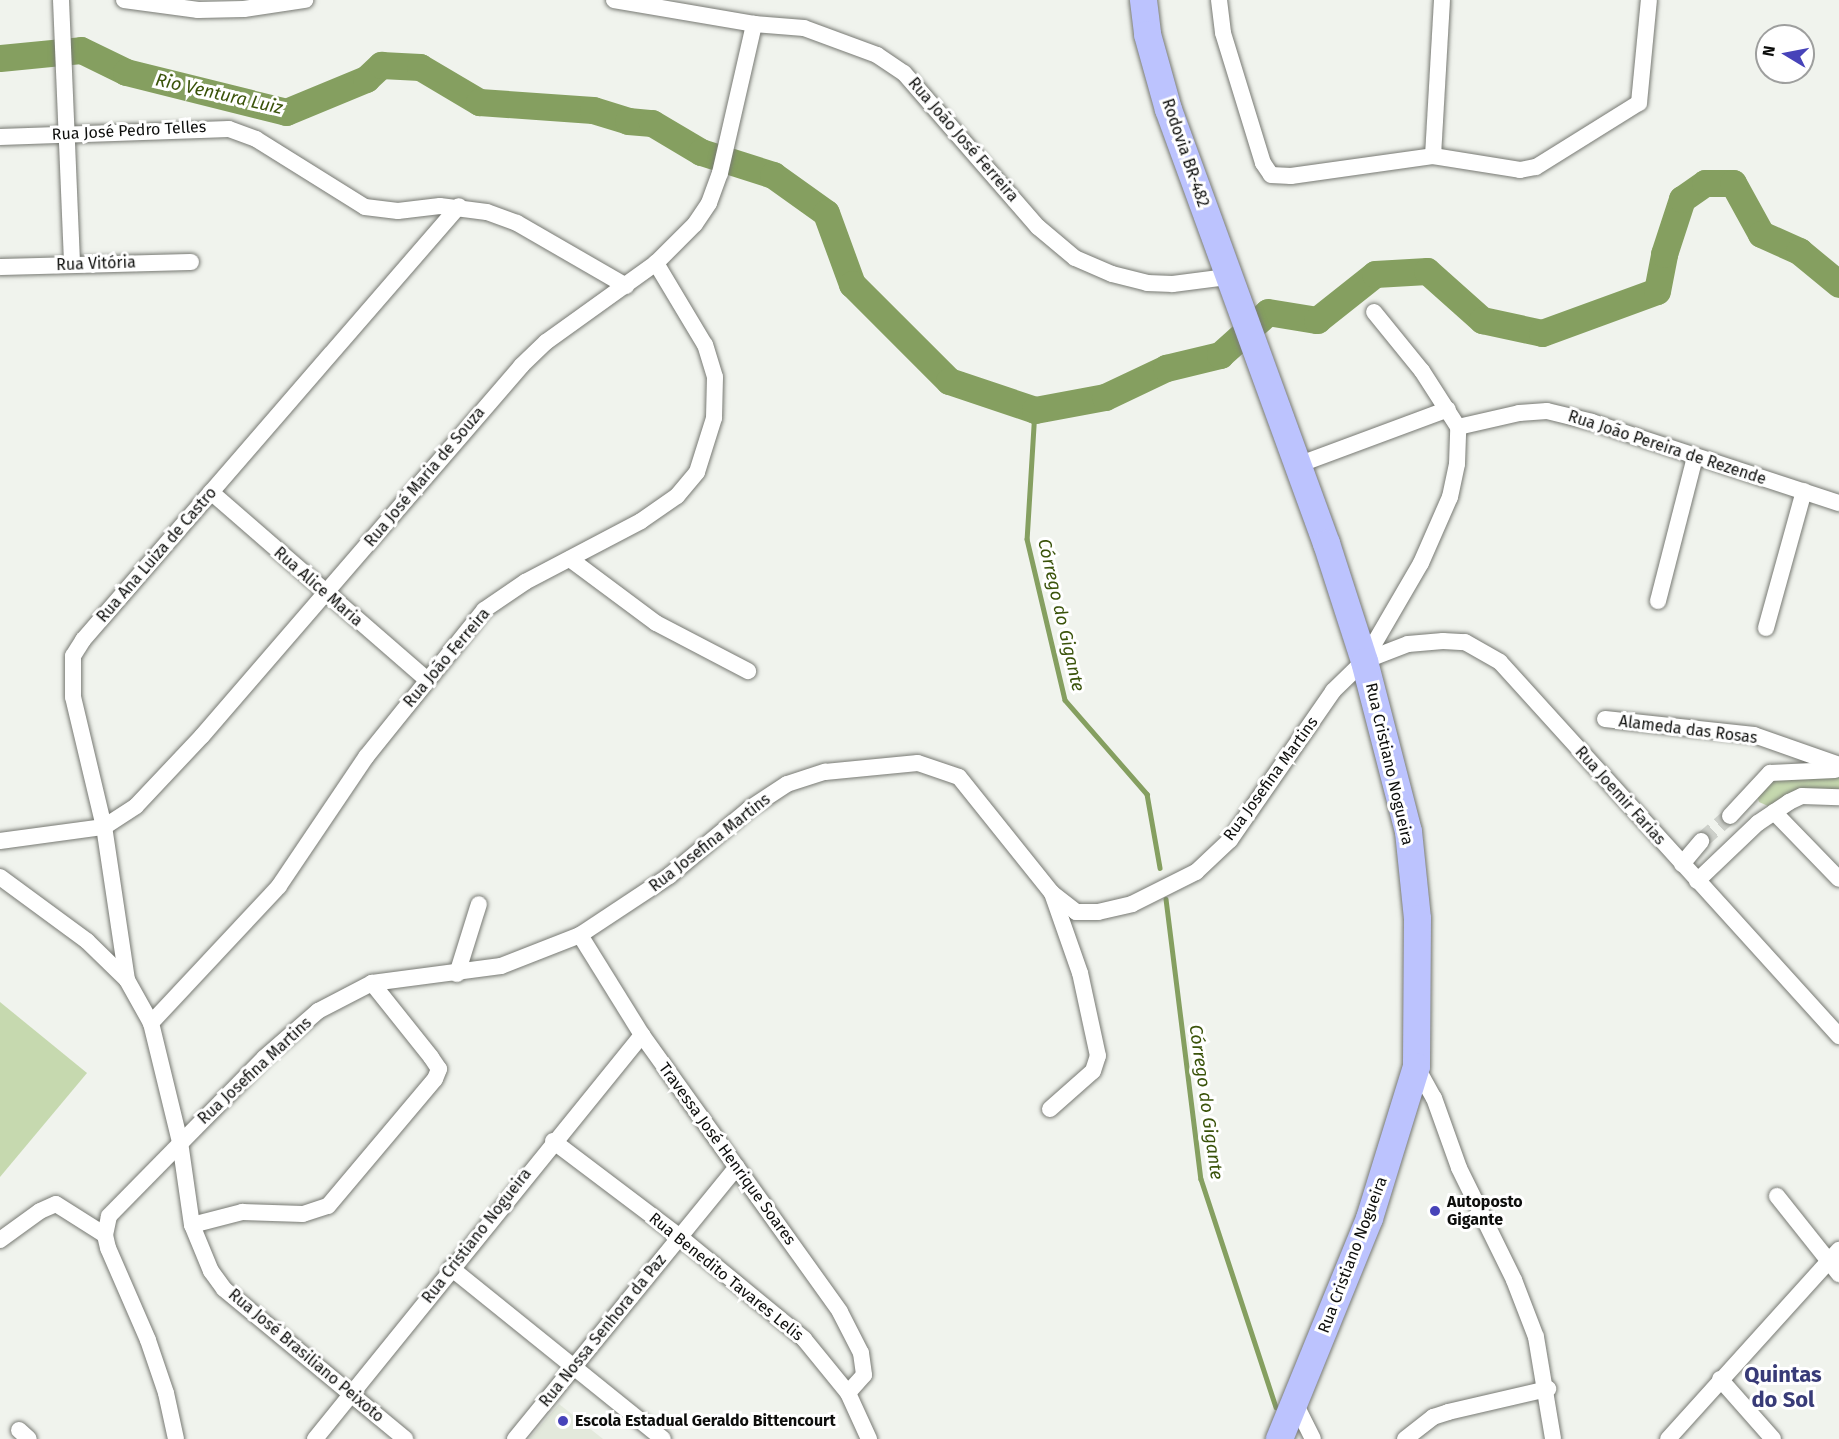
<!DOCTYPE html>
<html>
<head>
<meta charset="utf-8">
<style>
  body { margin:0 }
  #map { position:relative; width:1839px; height:1439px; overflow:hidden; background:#f0f3ed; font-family:"Fira Sans",sans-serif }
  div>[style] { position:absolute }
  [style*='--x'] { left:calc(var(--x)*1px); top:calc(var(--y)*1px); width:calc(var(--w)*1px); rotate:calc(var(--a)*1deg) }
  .built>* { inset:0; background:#e3e9dc }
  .green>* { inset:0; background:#c6d9af }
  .stream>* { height:4.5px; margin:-2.25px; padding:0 2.25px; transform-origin:2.25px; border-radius:2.25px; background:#859f60 }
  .river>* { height:27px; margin:-13.5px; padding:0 13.5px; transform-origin:13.5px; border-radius:13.5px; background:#859f60 }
  .minor-tunnel>* { height:16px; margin-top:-8px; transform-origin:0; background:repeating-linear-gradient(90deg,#ced1cb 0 16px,transparent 0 24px) }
  .roads { filter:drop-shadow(0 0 2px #777973) drop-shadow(0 0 2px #777973) }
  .minor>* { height:16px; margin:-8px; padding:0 8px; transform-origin:8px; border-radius:8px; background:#fff }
  .trunk>* { height:27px; margin:-13.5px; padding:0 13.5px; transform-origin:13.5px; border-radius:13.5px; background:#bcc3fe }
  .dots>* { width:16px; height:16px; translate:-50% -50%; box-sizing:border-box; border:3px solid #fff; border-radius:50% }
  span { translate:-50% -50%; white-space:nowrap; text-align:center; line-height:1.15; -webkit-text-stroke:6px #fff; paint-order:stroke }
  .street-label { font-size:16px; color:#0d0e0c }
  .poi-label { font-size:16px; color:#0d0e0c; font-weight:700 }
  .left { translate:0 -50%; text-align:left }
  .water-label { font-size:18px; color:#3a530a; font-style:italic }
  .district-label { font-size:22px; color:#383b77; font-weight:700 }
  .north { position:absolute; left:1755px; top:24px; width:60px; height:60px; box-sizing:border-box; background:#fff; border:2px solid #9e9f9e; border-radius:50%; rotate:280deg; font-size:16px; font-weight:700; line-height:24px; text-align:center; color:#0d0e0c }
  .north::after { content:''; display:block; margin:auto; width:21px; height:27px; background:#4743b9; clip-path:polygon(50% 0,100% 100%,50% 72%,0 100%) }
</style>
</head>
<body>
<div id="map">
  <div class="built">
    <div style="clip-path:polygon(559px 1404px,603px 1439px,529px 1439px)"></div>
  </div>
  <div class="green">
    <div style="clip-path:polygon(1839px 773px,1839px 794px,1800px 793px,1768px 806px,1759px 802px,1756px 791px,1763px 781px)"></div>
    <div style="clip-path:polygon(0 1002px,87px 1073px,0 1177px)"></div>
  </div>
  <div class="stream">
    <div style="--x:1035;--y:410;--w:129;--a:93.5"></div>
    <div style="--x:1027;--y:539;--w:165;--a:76.7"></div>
    <div style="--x:1065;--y:700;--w:125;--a:48.9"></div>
    <div style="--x:1147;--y:794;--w:75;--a:80"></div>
    <div style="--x:1166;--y:899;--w:282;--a:82.9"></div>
    <div style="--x:1201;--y:1179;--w:240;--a:71.8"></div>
  </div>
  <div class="river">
    <div style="--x:0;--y:58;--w:81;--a:-5.6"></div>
    <div style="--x:81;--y:50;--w:50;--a:26.1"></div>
    <div style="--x:126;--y:72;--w:165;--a:14"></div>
    <div style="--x:286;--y:112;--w:87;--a:-22.4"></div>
    <div style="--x:366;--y:79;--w:21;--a:-43"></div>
    <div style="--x:381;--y:65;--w:39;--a:3"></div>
    <div style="--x:420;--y:67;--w:69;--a:30.7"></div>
    <div style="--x:479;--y:102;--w:114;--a:4"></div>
    <div style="--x:593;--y:110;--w:37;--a:17"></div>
    <div style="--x:628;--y:121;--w:24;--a:5"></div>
    <div style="--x:652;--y:123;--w:57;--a:30.6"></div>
    <div style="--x:701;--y:152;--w:76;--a:17.7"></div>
    <div style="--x:773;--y:175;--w:65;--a:35.6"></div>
    <div style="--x:826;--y:213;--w:76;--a:69.9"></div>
    <div style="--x:852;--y:284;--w:137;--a:45"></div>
    <div style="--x:949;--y:381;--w:91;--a:18.6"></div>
    <div style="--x:1035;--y:410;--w:71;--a:-10.5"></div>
    <div style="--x:1105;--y:397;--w:68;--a:-25.4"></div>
    <div style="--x:1166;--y:368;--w:56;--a:-13.5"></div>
    <div style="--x:1220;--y:355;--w:64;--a:-41.9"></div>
    <div style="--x:1268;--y:312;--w:50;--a:9.3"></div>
    <div style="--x:1317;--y:320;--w:74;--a:-38.4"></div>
    <div style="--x:1375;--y:274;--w:52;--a:-3.3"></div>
    <div style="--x:1427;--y:271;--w:74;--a:41.7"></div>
    <div style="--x:1482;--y:320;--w:61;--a:12.2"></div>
    <div style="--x:1542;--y:333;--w:122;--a:-20.1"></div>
    <div style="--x:1657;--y:291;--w:38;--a:-79"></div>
    <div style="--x:1664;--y:254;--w:58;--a:-71.9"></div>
    <div style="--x:1682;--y:199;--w:28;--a:-35"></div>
    <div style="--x:1705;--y:183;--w:28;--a:0"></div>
    <div style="--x:1733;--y:183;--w:58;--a:61.2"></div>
    <div style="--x:1761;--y:234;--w:42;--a:24.1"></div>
    <div style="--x:1799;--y:251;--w:52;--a:39.5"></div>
  </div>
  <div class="minor-tunnel">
    <div style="--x:1701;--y:841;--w:38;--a:-41"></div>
  </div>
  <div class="roads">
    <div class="minor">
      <div style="--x:61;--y:0;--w:265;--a:87.6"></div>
      <div style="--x:124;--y:0;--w:75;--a:7.7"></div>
      <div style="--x:198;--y:10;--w:46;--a:-1.2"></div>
      <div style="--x:244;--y:9;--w:62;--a:-8.4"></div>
      <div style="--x:614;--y:0;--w:142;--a:9.7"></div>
      <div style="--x:754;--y:24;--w:50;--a:4.6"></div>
      <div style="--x:804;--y:28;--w:78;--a:20.3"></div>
      <div style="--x:877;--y:55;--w:32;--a:34"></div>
      <div style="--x:904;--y:73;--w:204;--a:49"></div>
      <div style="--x:1038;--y:227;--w:48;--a:40"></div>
      <div style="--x:1075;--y:258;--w:40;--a:23.4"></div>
      <div style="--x:1112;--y:274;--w:36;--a:14"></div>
      <div style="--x:1147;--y:283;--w:26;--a:2"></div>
      <div style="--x:1173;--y:284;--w:54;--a:-7.4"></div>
      <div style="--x:1219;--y:0;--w:33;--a:83"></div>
      <div style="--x:1223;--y:33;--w:136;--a:72.9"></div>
      <div style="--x:1263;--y:163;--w:14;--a:56"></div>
      <div style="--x:1271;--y:175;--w:20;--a:3"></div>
      <div style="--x:1291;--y:176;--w:143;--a:-8"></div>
      <div style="--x:1433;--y:156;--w:88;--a:9.1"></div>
      <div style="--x:1520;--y:170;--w:16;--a:-11"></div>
      <div style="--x:1536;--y:167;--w:121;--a:-31.9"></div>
      <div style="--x:1639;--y:103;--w:103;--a:-84.5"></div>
      <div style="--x:0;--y:137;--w:229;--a:-2"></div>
      <div style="--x:229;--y:129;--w:29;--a:20"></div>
      <div style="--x:256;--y:139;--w:128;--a:32"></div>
      <div style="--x:365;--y:207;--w:33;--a:7"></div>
      <div style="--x:398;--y:211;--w:42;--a:-6.8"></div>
      <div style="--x:440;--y:206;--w:47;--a:7.3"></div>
      <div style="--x:487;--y:212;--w:32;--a:20"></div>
      <div style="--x:517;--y:223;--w:126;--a:30"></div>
      <div style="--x:1433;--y:156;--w:156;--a:-86.7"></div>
      <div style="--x:0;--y:267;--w:191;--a:-1.5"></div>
      <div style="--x:1458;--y:427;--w:63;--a:-12.9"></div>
      <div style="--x:1519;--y:413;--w:28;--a:-4"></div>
      <div style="--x:1547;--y:411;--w:46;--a:13.7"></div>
      <div style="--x:1592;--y:422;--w:260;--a:18.2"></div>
      <div style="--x:1295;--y:466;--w:163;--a:-20.4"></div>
      <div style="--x:211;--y:492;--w:286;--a:41"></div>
      <div style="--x:570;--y:559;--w:107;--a:36.7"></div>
      <div style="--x:656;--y:623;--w:104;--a:27.6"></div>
      <div style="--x:1658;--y:601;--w:149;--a:-75.6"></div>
      <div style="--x:1766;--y:628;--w:142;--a:-74.5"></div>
      <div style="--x:1364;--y:661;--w:47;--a:-21.1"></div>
      <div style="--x:1408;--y:644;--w:35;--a:-5"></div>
      <div style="--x:1443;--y:641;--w:22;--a:3"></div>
      <div style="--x:1465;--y:642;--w:40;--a:29.7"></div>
      <div style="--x:1500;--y:662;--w:505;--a:47.81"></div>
      <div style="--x:1605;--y:719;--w:150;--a:6.1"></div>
      <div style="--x:1754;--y:735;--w:90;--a:19.4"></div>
      <div style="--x:1774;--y:812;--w:93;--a:45.9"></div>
      <div style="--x:1730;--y:816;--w:59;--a:-47.1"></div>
      <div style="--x:1770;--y:773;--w:65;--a:-2.6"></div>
      <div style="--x:0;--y:841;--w:105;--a:-7.7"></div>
      <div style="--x:104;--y:827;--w:38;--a:-33"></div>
      <div style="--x:136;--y:806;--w:96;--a:-46.7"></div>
      <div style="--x:202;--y:736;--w:489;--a:-49.2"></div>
      <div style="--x:521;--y:366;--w:35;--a:-44"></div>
      <div style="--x:546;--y:342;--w:135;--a:-35.7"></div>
      <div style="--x:656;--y:263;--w:55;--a:-45"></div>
      <div style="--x:695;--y:224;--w:25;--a:-56"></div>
      <div style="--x:709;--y:203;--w:32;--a:-70"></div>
      <div style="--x:720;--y:173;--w:153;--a:-77.1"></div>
      <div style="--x:1682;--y:864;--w:30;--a:-50"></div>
      <div style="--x:0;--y:877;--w:108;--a:36.3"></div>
      <div style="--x:87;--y:941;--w:56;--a:44.3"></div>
      <div style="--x:127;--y:980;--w:49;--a:60.8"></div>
      <div style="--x:151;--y:1023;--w:122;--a:76.3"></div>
      <div style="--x:180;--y:1142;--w:84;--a:81.8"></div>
      <div style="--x:192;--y:1225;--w:50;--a:67.6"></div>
      <div style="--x:211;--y:1271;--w:22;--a:54"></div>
      <div style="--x:224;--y:1289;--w:235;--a:39.6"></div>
      <div style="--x:1697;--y:881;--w:84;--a:-43.6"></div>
      <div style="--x:1758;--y:823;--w:37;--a:-34"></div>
      <div style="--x:1789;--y:802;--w:14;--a:-25"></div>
      <div style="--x:1802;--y:796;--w:37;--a:2"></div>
      <div style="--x:580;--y:935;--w:118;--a:58.2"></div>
      <div style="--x:642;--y:1035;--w:340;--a:54.4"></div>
      <div style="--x:840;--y:1312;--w:46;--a:62.9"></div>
      <div style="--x:861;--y:1353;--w:22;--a:82"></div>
      <div style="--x:864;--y:1375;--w:24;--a:132"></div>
      <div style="--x:457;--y:974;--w:73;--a:-72.6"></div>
      <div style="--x:127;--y:980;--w:155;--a:-98.5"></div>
      <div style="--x:104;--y:827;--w:134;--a:-103.4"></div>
      <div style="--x:73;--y:697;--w:41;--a:-90"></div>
      <div style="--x:73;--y:656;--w:19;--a:-58"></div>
      <div style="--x:83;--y:640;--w:574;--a:-49.1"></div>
      <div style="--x:151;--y:1023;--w:187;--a:-46.9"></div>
      <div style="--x:279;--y:886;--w:156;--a:-56"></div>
      <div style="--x:366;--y:757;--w:189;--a:-51.2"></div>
      <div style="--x:484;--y:610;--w:50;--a:-34.3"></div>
      <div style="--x:525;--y:582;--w:131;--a:-27.7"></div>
      <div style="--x:641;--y:521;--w:44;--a:-34.8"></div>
      <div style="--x:677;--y:496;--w:31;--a:-50"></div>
      <div style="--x:697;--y:472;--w:57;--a:-72.5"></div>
      <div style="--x:714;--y:418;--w:41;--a:-88.6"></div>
      <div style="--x:715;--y:377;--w:34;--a:-107"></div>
      <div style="--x:705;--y:345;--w:96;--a:-120.9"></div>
      <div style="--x:1416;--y:1066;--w:37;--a:61"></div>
      <div style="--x:1434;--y:1098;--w:74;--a:70.3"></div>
      <div style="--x:1459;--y:1168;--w:125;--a:63.8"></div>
      <div style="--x:1514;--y:1280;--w:61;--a:68.9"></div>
      <div style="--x:1536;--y:1337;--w:103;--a:80.5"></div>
      <div style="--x:1050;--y:1109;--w:57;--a:-41.5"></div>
      <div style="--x:1093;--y:1071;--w:16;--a:-72"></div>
      <div style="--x:1098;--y:1056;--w:85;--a:-102.2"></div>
      <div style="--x:1080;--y:973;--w:85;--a:-109.3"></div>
      <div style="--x:553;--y:1141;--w:159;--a:37.1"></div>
      <div style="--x:680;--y:1237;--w:161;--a:39.4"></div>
      <div style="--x:804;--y:1339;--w:70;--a:50.8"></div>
      <div style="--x:848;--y:1393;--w:51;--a:65.5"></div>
      <div style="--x:1777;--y:1196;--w:100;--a:51.5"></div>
      <div style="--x:192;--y:1225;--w:52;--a:-14.6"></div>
      <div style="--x:242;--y:1212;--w:61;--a:1.9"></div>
      <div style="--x:303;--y:1214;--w:26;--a:-18"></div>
      <div style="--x:328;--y:1206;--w:166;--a:-49.9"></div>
      <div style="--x:435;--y:1079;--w:11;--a:-68"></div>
      <div style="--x:439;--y:1069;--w:14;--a:-124"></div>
      <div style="--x:431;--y:1057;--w:95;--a:-128.6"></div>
      <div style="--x:0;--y:1240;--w:49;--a:-35.9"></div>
      <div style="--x:40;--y:1211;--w:17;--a:-24"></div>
      <div style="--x:56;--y:1204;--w:58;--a:32.3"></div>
      <div style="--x:451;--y:1268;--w:272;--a:38.9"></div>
      <div style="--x:1720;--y:1379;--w:80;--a:48.5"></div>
      <div style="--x:1294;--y:1401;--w:42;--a:63.4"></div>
      <div style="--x:19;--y:1430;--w:13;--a:42"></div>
      <div style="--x:176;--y:1439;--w:47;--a:-102.3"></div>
      <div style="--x:166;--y:1393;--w:56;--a:-108.8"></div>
      <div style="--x:148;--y:1340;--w:100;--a:-113.5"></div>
      <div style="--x:108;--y:1248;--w:13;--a:-103"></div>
      <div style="--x:105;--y:1235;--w:19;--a:-78"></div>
      <div style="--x:109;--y:1216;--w:221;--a:-45.5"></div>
      <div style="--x:264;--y:1058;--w:72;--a:-41"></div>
      <div style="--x:318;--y:1011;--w:61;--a:-27.4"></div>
      <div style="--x:372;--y:983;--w:130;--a:-7.5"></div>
      <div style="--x:501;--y:966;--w:85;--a:-21.4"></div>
      <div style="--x:580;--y:935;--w:107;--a:-33.5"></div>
      <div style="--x:669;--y:876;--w:104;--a:-39.9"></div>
      <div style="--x:749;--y:809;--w:45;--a:-33.3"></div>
      <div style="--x:787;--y:784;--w:40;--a:-18"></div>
      <div style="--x:825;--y:772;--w:93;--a:-5.5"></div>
      <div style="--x:918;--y:763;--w:43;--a:18.9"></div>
      <div style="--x:959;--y:777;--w:149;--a:51.3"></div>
      <div style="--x:1052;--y:893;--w:31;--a:38"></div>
      <div style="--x:1076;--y:912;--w:22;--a:0"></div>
      <div style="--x:1098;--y:912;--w:35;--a:-13"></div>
      <div style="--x:1132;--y:904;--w:72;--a:-26.6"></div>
      <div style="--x:1196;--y:872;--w:47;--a:-43.3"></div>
      <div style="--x:1230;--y:840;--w:181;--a:-55.3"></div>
      <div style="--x:1333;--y:691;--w:43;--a:-44.1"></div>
      <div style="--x:1364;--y:661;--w:113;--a:-59.8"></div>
      <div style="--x:1421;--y:563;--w:72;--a:-66.3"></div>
      <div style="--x:1450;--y:497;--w:34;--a:-78"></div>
      <div style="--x:1457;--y:464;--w:37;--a:-88"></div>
      <div style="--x:1458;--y:427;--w:67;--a:-122.7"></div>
      <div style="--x:1422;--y:371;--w:76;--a:-129.1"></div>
      <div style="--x:315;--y:1439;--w:520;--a:-51.01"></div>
      <div style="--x:515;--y:1439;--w:351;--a:-50.8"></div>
      <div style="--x:1405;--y:1439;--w:36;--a:-38"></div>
      <div style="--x:1433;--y:1417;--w:16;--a:-18"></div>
      <div style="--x:1448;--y:1412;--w:103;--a:-13"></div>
      <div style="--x:1668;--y:1439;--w:255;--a:-47.9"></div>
    </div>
    <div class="trunk">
      <div style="--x:1143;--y:0;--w:34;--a:83"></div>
      <div style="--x:1147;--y:34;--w:78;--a:74.4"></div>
      <div style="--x:1168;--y:109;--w:462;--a:70"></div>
      <div style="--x:1326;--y:543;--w:124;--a:72.1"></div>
      <div style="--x:1364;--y:661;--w:176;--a:75.5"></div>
      <div style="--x:1408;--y:831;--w:87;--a:84.1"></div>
      <div style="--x:1417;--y:918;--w:148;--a:90.4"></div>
      <div style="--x:1416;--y:1066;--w:159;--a:107.2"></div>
      <div style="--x:1369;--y:1218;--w:239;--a:112.2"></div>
    </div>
  </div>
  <div class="dots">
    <div style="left:1435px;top:1211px;background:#4743b9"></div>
    <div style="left:563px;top:1421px;background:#4743b9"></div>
  </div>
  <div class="street-label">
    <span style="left:129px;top:131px;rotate:-3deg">Rua José Pedro Telles</span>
    <span style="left:963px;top:140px;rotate:49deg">Rua João José Ferreira</span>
    <span style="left:1185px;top:153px;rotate:71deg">Rodovia BR-482</span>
    <span style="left:96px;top:264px;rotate:-2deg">Rua Vitória</span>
    <span style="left:1667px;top:448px;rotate:18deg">Rua João Pereira de Rezende</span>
    <span style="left:425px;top:477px;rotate:-50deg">Rua José Maria de Souza</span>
    <span style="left:157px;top:555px;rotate:-49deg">Rua Ana Luiza de Castro</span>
    <span style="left:318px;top:587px;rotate:41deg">Rua Alice Maria</span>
    <span style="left:447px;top:658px;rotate:-50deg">Rua João Ferreira</span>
    <span style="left:1688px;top:730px;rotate:7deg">Alameda das Rosas</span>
    <span style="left:1389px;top:764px;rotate:77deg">Rua Cristiano Nogueira</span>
    <span style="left:1271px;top:779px;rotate:-54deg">Rua Josefina Martins</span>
    <span style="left:1620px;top:796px;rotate:48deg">Rua Joemir Farias</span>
    <span style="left:710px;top:843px;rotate:-38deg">Rua Josefina Martins</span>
    <span style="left:255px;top:1071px;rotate:-43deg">Rua Josefina Martins</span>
    <span style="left:727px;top:1154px;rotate:54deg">Travessa José Henrique Soares</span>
    <span style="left:477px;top:1236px;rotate:-52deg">Rua Cristiano Nogueira</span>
    <span style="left:1353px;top:1255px;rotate:-69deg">Rua Cristiano Nogueira</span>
    <span style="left:726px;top:1277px;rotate:39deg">Rua Benedito Tavares Lelis</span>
    <span style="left:603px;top:1331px;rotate:-51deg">Rua Nossa Senhora da Paz</span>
    <span style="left:306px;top:1356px;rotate:40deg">Rua José Brasiliano Peixoto</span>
  </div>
  <div class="poi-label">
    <span class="left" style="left:1447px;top:1211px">Autoposto<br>Gigante</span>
    <span class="left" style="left:575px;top:1421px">Escola Estadual Geraldo Bittencourt</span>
  </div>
  <div class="water-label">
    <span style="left:219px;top:94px;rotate:13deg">Rio Ventura Luiz</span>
    <span style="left:1061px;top:615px;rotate:77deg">Córrego do Gigante</span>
    <span style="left:1206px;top:1102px;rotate:82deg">Córrego do Gigante</span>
  </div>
  <div class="district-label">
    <span style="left:1783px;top:1387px">Quintas<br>do Sol</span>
  </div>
  <div class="north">N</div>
</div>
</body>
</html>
